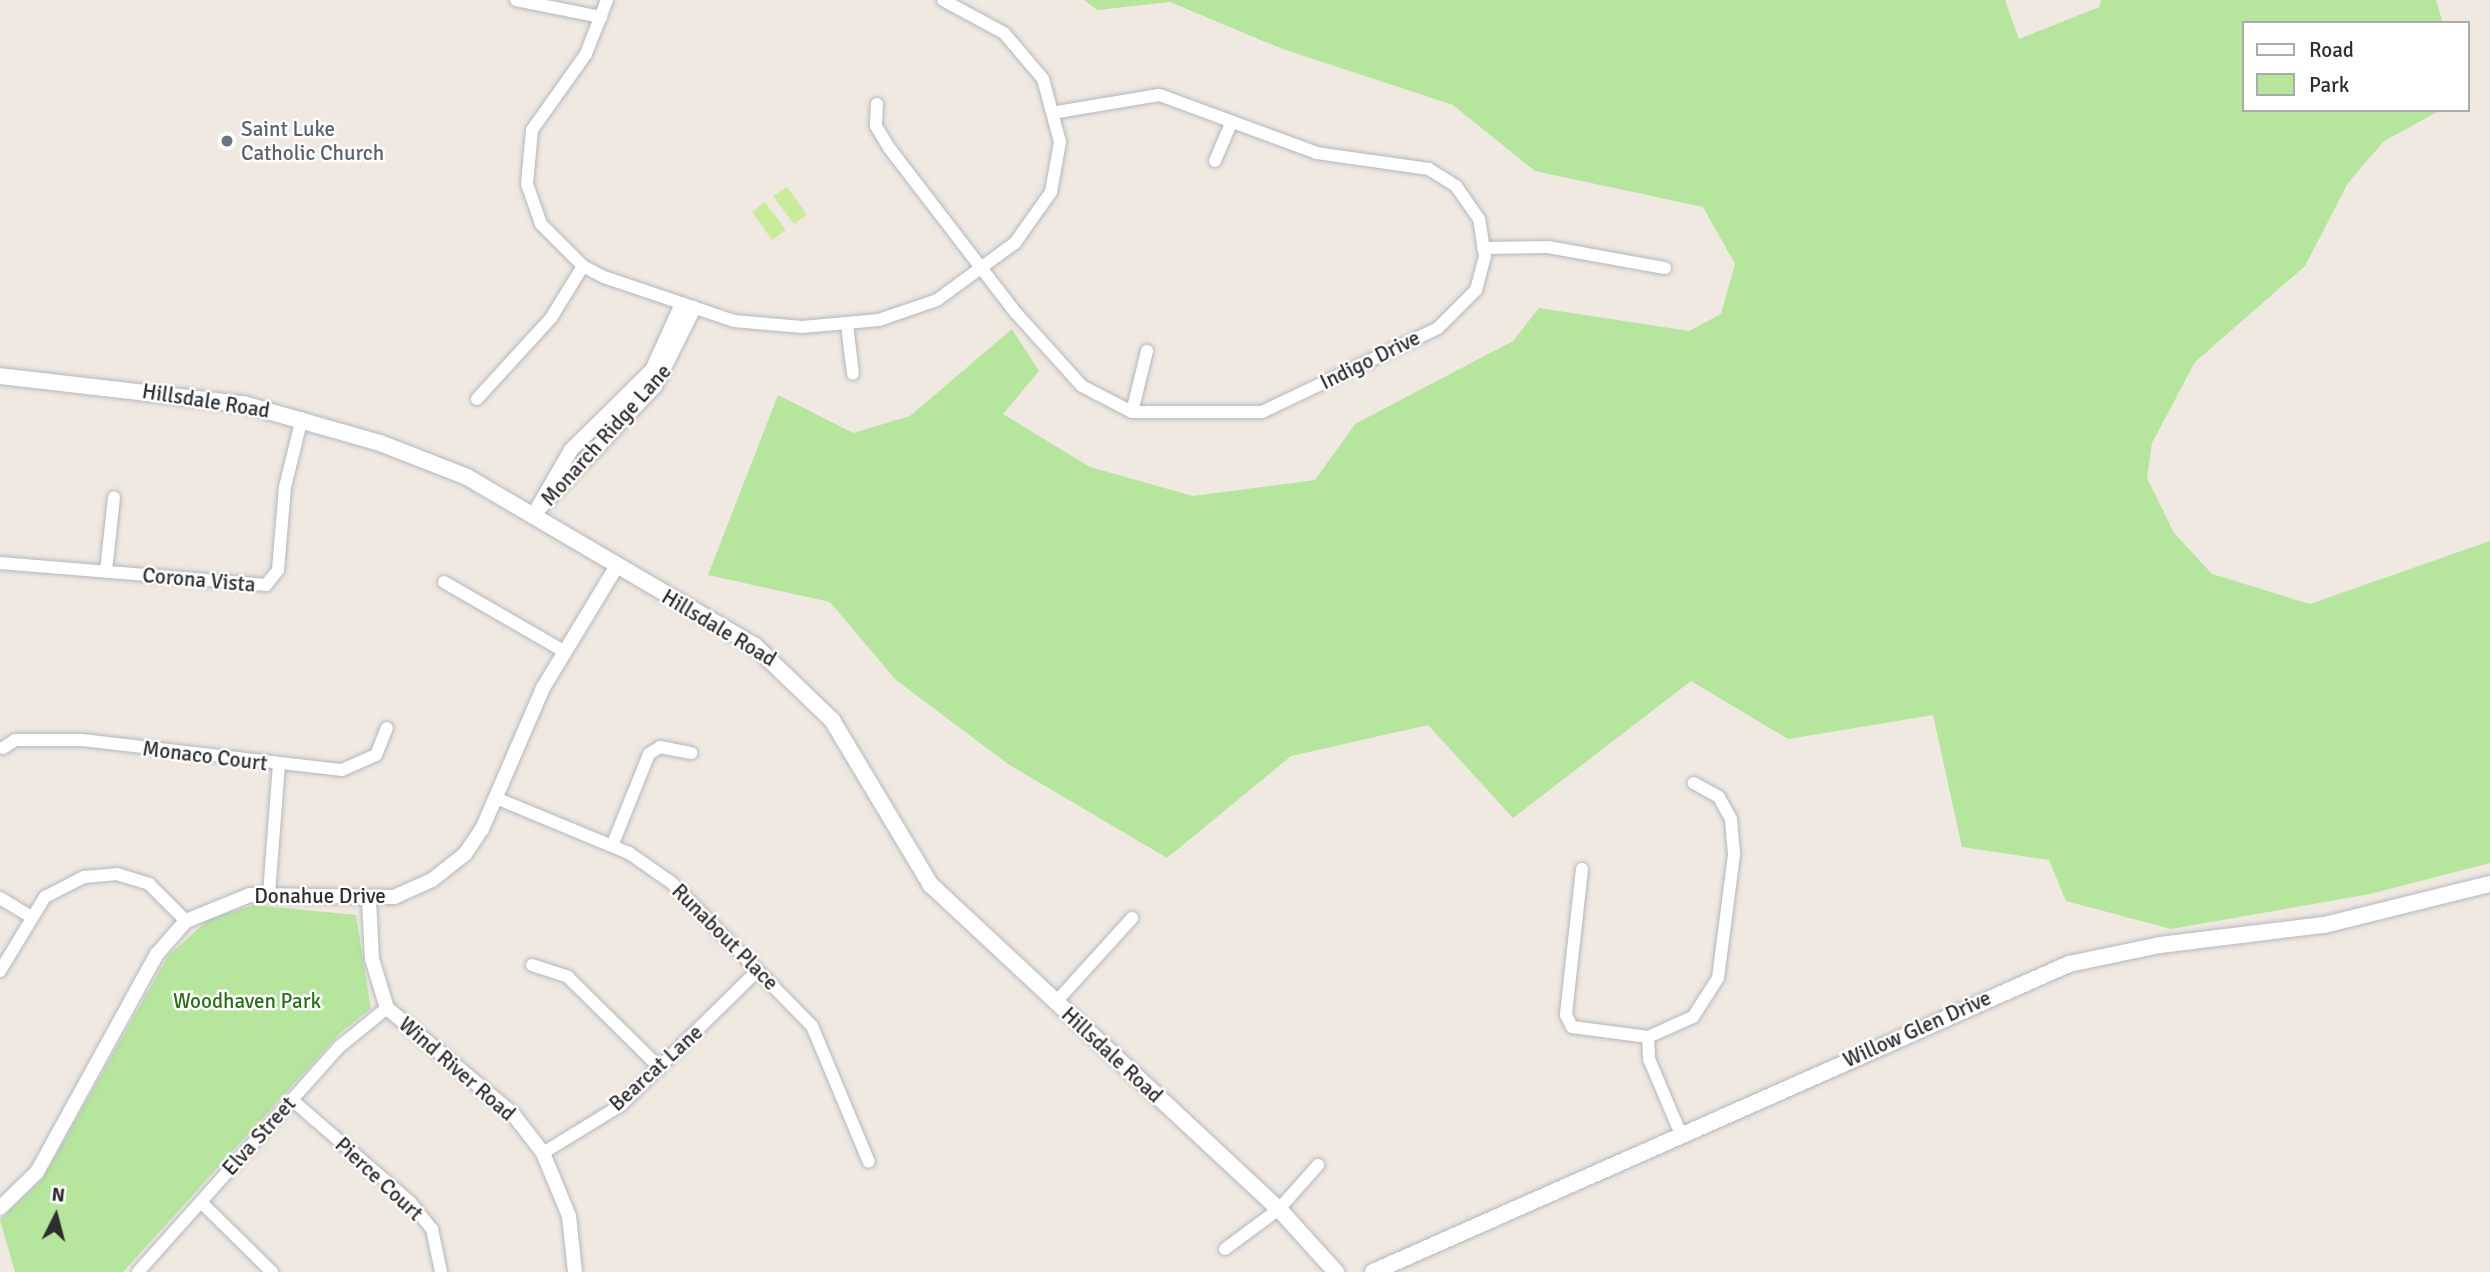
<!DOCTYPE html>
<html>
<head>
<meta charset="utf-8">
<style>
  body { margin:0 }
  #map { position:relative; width:2490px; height:1272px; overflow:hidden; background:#efe9e1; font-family:Signika,sans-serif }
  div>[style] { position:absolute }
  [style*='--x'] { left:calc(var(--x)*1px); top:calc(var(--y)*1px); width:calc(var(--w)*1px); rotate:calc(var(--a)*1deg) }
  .green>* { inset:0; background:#b6e59e }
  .pitch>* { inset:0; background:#c9ec9a }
  .roads { filter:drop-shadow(0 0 2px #b4b7c1) drop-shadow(0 0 2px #b4b7c1) }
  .minor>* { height:12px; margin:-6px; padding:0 6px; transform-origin:6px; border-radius:6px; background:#fff }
  .tertiary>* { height:14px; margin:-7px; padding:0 7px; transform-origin:7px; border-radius:7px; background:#fff }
  .secondary>* { height:16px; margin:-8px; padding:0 8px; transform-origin:8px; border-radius:8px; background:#fff }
  .dots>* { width:19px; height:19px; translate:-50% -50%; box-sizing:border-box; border:4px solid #fff; border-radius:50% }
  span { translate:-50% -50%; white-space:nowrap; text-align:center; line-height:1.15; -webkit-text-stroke:5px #fff; paint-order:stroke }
  .worship-label { font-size:21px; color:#5b616d }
  .left { translate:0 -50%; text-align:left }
  .street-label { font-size:21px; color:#2e2e2e }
  .park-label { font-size:21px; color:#2c6e1b }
  .legend { position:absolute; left:2242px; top:21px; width:228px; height:91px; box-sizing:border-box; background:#fff; border:2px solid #ababab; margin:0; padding:9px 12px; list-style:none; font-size:21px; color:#2e2e2e }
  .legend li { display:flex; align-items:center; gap:14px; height:35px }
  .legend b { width:35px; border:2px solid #ababab }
  .north { position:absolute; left:21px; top:1181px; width:70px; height:70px; -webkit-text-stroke:5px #fff; paint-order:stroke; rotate:6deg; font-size:19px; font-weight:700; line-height:28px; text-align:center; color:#2e2e2e }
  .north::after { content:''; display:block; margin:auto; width:24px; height:32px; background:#2e2e2e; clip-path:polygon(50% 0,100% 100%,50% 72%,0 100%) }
</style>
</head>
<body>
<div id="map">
  <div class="green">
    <div style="clip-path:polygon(1084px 0,2005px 0,2019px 39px,2099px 7px,2101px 0,2436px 0,2443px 23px,2243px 23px,2243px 110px,2441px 110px,2384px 141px,2348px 183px,2305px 266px,2195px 362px,2152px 443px,2147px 478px,2174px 533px,2212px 574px,2310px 604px,2490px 541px,2490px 863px,2370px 894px,2171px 929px,2066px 901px,2049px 860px,1962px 847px,1933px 715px,1788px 739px,1691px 681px,1513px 818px,1428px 725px,1291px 756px,1167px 858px,1008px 764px,896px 680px,830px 602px,708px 575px,778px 395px,853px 433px,910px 416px,1012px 329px,1039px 371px,1003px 414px,1090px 467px,1193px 496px,1315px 480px,1355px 424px,1513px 341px,1539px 308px,1689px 331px,1721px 314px,1735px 264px,1703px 207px,1535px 171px,1453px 105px,1280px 48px,1170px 2px,1097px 10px)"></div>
    <div style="clip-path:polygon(254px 905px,356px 915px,371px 1009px,340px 1033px,123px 1272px,15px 1272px,0 1220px,43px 1178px,168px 956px,209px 919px)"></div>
  </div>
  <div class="pitch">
    <div style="clip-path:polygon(787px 187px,807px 215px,794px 224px,773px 196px)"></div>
    <div style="clip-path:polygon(765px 202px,786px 230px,772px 240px,752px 212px)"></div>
  </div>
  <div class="roads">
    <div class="minor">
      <div style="--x:516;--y:0;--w:87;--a:11.3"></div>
      <div style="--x:607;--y:0;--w:58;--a:111.3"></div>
      <div style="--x:586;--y:54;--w:93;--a:125.4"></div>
      <div style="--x:532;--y:130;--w:54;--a:95.3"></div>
      <div style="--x:527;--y:184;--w:42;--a:70.7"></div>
      <div style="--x:541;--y:224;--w:59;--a:45"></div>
      <div style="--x:583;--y:266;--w:24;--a:28"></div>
      <div style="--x:604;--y:277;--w:137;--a:18.7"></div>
      <div style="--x:734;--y:321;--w:68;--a:5"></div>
      <div style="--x:802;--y:327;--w:77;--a:-5.2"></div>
      <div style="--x:879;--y:320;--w:61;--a:-19"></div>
      <div style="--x:937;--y:300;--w:97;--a:-36.2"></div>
      <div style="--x:1015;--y:243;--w:62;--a:-54.8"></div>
      <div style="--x:1051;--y:192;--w:51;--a:-79.8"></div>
      <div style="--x:1060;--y:142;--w:65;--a:-105.1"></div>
      <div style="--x:1043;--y:79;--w:60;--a:-130.3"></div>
      <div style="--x:1004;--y:33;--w:69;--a:-151.6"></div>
      <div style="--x:877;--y:104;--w:22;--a:93"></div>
      <div style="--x:876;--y:126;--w:27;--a:59"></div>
      <div style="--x:890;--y:149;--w:207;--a:52.5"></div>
      <div style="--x:1016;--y:313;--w:98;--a:47.9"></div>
      <div style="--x:1082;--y:386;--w:56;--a:27.5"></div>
      <div style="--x:1132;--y:412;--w:130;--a:0"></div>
      <div style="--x:1262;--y:412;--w:195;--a:-25.5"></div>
      <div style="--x:1438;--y:328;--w:54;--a:-45"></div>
      <div style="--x:1476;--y:290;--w:35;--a:-75"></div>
      <div style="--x:1485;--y:256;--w:37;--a:-99"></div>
      <div style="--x:1479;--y:219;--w:40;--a:-124.9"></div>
      <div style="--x:1456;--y:186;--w:32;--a:-148"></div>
      <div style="--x:1429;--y:169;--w:113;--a:-171.9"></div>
      <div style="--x:1317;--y:153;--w:168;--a:-159.8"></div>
      <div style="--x:1159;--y:95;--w:103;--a:170.5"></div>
      <div style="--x:1215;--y:161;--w:43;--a:-67"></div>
      <div style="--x:1483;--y:248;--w:65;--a:-0.9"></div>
      <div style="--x:1548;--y:247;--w:119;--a:10.2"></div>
      <div style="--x:847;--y:325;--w:49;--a:83"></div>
      <div style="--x:477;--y:399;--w:110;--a:-47.6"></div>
      <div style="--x:551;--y:318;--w:61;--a:-58.4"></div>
      <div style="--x:1132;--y:412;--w:63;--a:-76.2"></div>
      <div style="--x:0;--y:563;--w:267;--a:4.7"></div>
      <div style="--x:266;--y:585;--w:19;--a:-51"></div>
      <div style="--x:278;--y:570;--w:83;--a:-85.2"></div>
      <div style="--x:285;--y:487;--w:71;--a:-76.2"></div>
      <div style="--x:106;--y:571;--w:74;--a:-83.8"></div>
      <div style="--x:444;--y:582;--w:140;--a:30"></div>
      <div style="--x:3;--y:748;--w:14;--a:-34"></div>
      <div style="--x:15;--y:740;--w:67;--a:0"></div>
      <div style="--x:82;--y:740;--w:262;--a:6.6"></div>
      <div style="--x:342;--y:770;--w:37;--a:-24"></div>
      <div style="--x:376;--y:755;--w:29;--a:-68"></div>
      <div style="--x:496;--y:798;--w:144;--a:22.5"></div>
      <div style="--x:629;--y:853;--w:52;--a:34.9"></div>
      <div style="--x:672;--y:883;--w:200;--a:45.6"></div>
      <div style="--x:812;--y:1026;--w:147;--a:67.3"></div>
      <div style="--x:612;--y:846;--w:99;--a:-68.1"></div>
      <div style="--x:649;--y:754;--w:13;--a:-32"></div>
      <div style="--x:660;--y:747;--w:32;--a:11"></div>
      <div style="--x:1582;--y:869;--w:147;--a:96.3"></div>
      <div style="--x:1566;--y:1015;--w:13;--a:63"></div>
      <div style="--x:1572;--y:1027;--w:77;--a:7.5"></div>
      <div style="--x:1648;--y:1037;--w:49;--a:-24"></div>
      <div style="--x:1693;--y:1017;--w:46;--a:-57.3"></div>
      <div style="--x:1718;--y:978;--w:125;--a:-82.6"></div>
      <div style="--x:1734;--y:854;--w:35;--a:-95"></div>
      <div style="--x:1731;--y:819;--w:25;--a:-119"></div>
      <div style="--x:1719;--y:797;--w:29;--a:-151"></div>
      <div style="--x:269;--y:894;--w:129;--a:-85.6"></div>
      <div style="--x:0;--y:898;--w:35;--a:31"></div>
      <div style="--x:532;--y:965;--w:38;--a:18"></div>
      <div style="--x:568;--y:977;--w:129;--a:44.7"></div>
      <div style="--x:0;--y:971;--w:87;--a:-58.7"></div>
      <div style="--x:45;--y:897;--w:44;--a:-27.1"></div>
      <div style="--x:84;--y:877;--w:33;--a:-5"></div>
      <div style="--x:117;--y:874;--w:34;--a:17"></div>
      <div style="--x:149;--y:884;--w:52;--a:45"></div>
      <div style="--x:1055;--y:1003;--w:115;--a:-47.8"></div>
      <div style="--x:1648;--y:1037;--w:22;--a:87"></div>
      <div style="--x:1649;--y:1059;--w:79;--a:67"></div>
      <div style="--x:292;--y:1100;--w:156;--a:40.8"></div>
      <div style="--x:410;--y:1202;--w:35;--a:51"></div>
      <div style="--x:432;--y:1229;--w:44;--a:78.2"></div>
      <div style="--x:543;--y:1153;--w:92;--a:-31.6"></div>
      <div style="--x:621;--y:1105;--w:192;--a:-44.6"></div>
      <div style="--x:201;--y:1202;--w:100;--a:44.6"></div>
      <div style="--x:1225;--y:1249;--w:67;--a:-36.5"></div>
      <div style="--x:1279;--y:1209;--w:59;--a:-48.4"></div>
      <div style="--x:138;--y:1272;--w:302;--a:-48.2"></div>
      <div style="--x:339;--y:1047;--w:62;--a:-39.1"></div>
    </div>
    <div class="tertiary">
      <div style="--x:682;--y:304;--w:72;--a:114.4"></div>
      <div style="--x:652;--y:370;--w:114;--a:135.4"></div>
      <div style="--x:571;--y:450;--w:74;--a:120"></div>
      <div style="--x:534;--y:514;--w:176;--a:-46.6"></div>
      <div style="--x:655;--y:386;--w:87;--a:-63.4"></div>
      <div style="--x:369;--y:900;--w:59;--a:87.1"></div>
      <div style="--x:372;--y:959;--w:51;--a:73"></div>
      <div style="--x:387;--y:1008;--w:165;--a:40.1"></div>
      <div style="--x:513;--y:1114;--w:49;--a:52.4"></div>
      <div style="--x:543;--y:1153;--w:68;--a:67.6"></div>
      <div style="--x:569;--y:1216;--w:56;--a:83.9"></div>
      <div style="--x:0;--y:1208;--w:52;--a:-44.2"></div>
      <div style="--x:37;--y:1172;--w:249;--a:-61.2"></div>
      <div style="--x:157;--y:954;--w:44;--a:-48.7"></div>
      <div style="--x:186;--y:921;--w:69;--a:-22.1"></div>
      <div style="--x:250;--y:895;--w:144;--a:0.8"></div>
      <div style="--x:394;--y:897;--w:42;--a:-24.1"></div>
      <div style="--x:432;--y:880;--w:42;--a:-38.2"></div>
      <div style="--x:465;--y:854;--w:30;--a:-56"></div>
      <div style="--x:482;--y:829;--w:154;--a:-66.6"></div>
      <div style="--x:543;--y:688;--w:143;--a:-58.8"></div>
    </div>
    <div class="secondary">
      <div style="--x:0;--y:376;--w:245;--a:6.6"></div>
      <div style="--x:243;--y:404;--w:142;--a:15.9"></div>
      <div style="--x:380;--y:443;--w:93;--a:21.3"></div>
      <div style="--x:467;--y:477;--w:334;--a:30.4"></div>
      <div style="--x:755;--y:646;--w:107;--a:43.9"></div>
      <div style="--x:832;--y:720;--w:191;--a:59.1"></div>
      <div style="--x:930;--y:884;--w:477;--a:43"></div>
      <div style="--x:1279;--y:1209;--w:85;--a:47.9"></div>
      <div style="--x:1373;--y:1272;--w:761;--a:-23.87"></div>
      <div style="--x:2069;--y:964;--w:93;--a:-11.8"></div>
      <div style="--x:2160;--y:945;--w:165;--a:-7"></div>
      <div style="--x:2324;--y:925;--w:171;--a:-13.9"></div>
    </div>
  </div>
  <div class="dots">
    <div style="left:227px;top:141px;background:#6b7280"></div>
  </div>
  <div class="worship-label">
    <span class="left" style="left:241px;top:141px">Saint Luke<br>Catholic Church</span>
  </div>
  <div class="street-label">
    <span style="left:1370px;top:360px;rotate:-26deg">Indigo Drive</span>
    <span style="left:206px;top:401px;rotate:9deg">Hillsdale Road</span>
    <span style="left:606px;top:435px;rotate:-48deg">Monarch Ridge Lane</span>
    <span style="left:199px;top:580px;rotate:5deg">Corona Vista</span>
    <span style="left:719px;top:628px;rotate:31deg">Hillsdale Road</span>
    <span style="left:205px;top:756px;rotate:7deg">Monaco Court</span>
    <span style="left:320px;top:896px">Donahue Drive</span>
    <span style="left:725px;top:937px;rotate:45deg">Runabout Place</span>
    <span style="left:1917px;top:1029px;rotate:-24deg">Willow Glen Drive</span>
    <span style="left:1112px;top:1055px;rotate:43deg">Hillsdale Road</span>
    <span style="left:656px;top:1068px;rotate:-42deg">Bearcat Lane</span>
    <span style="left:457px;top:1069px;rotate:41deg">Wind River Road</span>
    <span style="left:259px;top:1136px;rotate:-48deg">Elva Street</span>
    <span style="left:379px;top:1179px;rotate:43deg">Pierce Court</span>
  </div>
  <div class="park-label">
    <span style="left:247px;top:1001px">Woodhaven Park</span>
  </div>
  <ul class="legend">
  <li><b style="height:9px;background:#fff"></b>Road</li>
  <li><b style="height:19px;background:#b6e59e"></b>Park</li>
  </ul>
  <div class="north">N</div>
</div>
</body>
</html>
